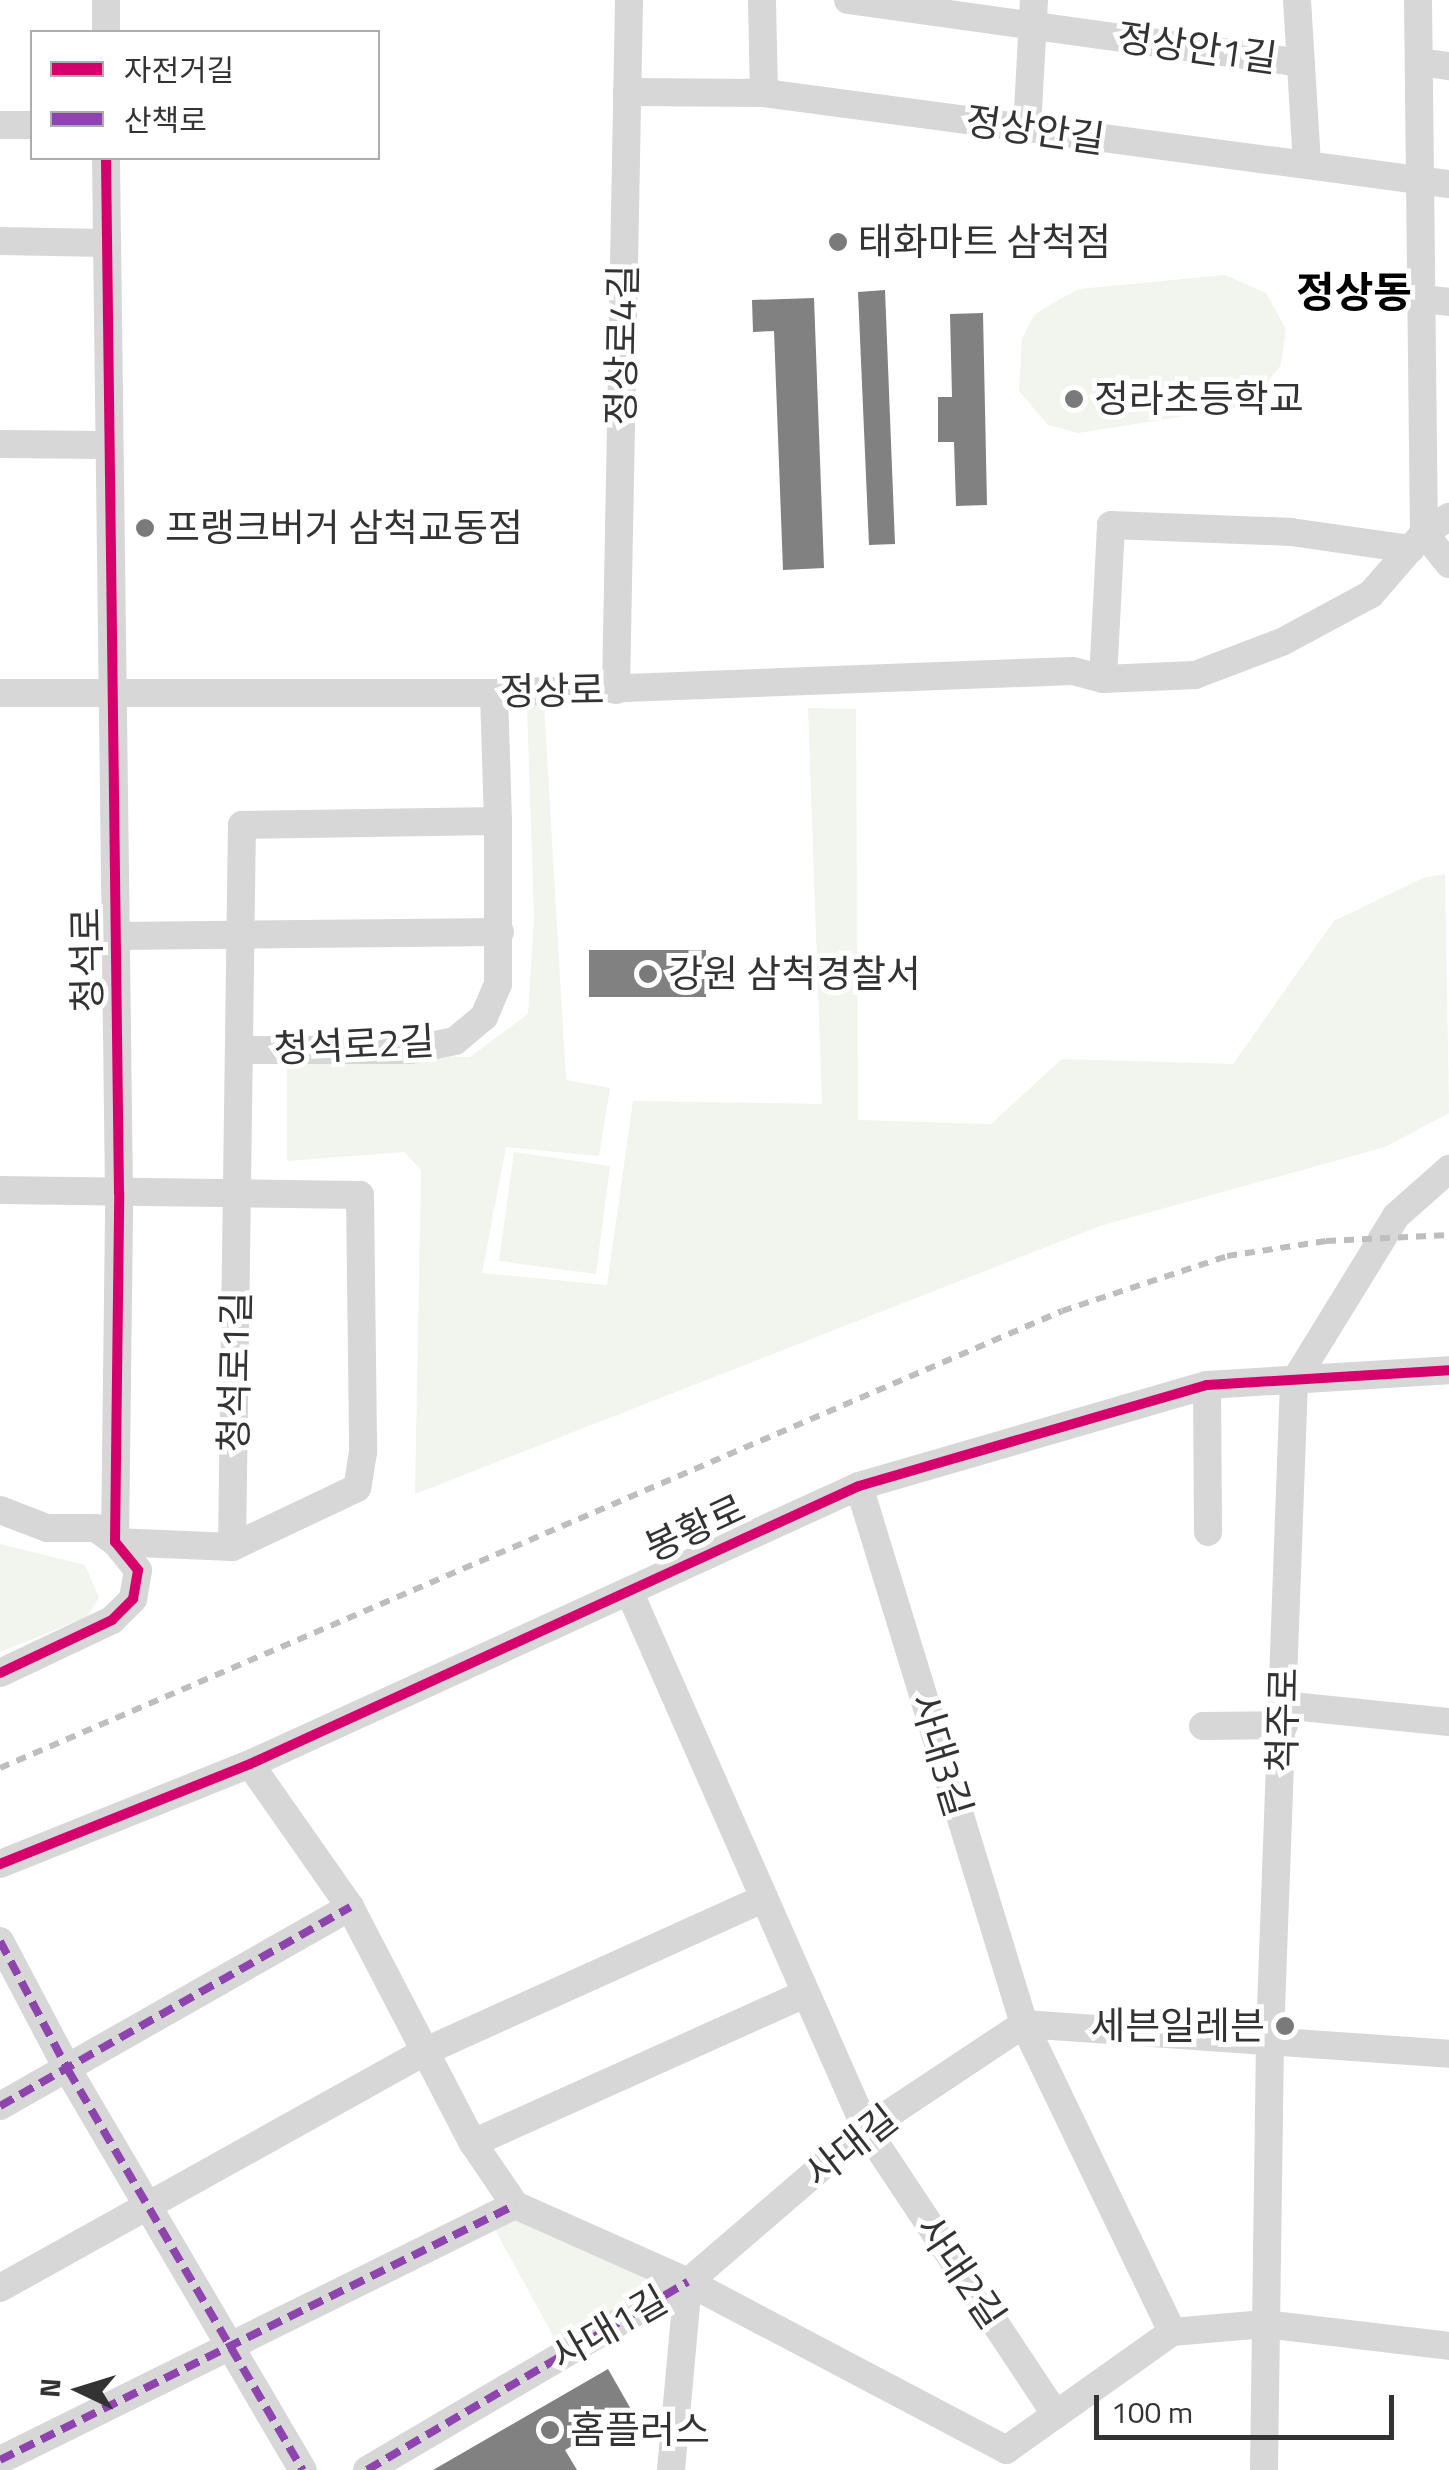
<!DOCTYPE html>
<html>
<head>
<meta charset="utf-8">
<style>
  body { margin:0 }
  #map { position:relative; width:1449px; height:2470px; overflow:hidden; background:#fff; font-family:"Titillium Web","Noto Sans KR",sans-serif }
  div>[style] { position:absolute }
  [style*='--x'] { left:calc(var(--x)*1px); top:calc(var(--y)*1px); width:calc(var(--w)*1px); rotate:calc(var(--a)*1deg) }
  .green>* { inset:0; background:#f1f5ed }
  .building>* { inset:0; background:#818181 }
  .minor>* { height:28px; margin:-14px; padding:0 14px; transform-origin:14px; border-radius:14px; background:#d7d7d7 }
  .rail>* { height:6px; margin-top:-3px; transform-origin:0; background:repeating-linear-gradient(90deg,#bebebe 0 10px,transparent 0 18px) }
  .quiet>* { height:8px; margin-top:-4px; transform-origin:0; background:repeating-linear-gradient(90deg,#8e44ad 0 15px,transparent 0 23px) }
  .cycleway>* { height:10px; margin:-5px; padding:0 5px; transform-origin:5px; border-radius:5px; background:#d6006c }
  .dots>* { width:28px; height:28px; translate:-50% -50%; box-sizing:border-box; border:5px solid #fff; border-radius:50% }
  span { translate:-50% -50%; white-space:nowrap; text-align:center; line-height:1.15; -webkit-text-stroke:10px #fff; paint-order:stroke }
  .street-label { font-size:38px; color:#333 }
  .poi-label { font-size:38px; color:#333 }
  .left { translate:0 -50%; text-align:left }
  .right { translate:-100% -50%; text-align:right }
  .quarter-label { font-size:42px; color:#000; font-weight:700 }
  .legend { position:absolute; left:30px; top:30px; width:350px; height:130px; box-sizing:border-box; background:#fff; border:2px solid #adadad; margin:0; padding:12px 18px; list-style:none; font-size:30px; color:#333 }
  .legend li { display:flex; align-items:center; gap:20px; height:50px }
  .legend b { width:50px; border:2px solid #adadad }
  .north { position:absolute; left:30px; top:2340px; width:100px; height:100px; -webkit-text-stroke:8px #fff; paint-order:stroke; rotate:274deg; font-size:28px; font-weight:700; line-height:40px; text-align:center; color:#333 }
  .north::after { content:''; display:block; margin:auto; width:35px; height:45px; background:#333; clip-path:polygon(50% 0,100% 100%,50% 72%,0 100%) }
  .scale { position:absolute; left:1094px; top:2395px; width:300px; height:45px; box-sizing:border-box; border:5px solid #333; border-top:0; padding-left:12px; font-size:30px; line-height:35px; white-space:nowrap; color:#333; -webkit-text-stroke:8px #fff; paint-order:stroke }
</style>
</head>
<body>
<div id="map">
  <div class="green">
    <div style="clip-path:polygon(1225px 275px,1266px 293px,1286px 329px,1281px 365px,1249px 406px,1078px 433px,1048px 425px,1019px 391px,1022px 339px,1034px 315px,1051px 304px,1079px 289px)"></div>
    <div style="clip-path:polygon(544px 703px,566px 1080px,610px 1088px,599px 1156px,506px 1147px,482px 1273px,607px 1285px,633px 1101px,822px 1104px,808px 708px,856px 709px,858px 1120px,991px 1124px,1062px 1059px,1233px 1064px,1334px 921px,1423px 878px,1445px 874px,1449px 1113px,1385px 1147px,1100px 1226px,415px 1494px,421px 1170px,404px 1152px,287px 1161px,287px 1053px,470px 1057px,528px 1014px,534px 918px,527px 705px)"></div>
    <div style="clip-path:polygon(514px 1152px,610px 1166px,596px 1274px,499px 1261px)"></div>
    <div style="clip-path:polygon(0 1544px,85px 1565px,99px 1598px,87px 1617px,0 1652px)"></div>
    <div style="clip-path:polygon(527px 2199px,677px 2283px,561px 2350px,489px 2219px)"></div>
  </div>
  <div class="building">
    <div style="clip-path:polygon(885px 290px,895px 544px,869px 545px,858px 292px)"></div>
    <div style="clip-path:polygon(814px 298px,824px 568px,783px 570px,774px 331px,753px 332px,752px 300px)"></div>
    <div style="clip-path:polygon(983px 313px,987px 505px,956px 506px,954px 442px,938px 442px,938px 397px,952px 397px,950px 314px)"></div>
    <div style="clip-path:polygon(589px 950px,706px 950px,706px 997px,589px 997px)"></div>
    <div style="clip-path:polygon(608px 2369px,632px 2411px,565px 2450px,577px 2470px,433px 2470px)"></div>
  </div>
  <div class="minor">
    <div style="--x:762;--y:0;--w:93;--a:88.8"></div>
    <div style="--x:848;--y:0;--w:457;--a:7.9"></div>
    <div style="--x:1297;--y:0;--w:165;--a:86.5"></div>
    <div style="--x:1418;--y:0;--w:533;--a:89.36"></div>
    <div style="--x:106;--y:32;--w:32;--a:-90"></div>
    <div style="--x:1419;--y:62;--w:30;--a:8"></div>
    <div style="--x:627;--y:92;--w:137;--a:0.4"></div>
    <div style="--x:764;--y:93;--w:691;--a:7.57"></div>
    <div style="--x:0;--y:125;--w:32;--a:0"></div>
    <div style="--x:1027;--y:129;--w:129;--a:-86.9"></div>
    <div style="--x:0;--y:241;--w:105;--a:1.1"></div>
    <div style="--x:1421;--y:299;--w:28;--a:6"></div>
    <div style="--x:0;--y:444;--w:107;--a:0.5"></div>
    <div style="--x:1424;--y:533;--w:40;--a:51"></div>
    <div style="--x:1103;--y:679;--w:154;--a:-87"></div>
    <div style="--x:1111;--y:525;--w:180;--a:2.2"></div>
    <div style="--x:1291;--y:532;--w:121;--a:8.1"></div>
    <div style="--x:616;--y:690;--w:690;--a:-88.92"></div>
    <div style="--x:0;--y:693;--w:494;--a:0"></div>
    <div style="--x:494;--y:693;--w:579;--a:-2.18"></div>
    <div style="--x:1073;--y:671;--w:31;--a:15"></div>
    <div style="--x:1103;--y:679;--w:92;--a:-2.5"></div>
    <div style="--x:1195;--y:675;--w:93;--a:-20.8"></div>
    <div style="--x:1282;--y:642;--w:101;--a:-28.3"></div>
    <div style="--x:1371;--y:594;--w:81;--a:-49"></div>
    <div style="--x:1424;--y:533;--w:30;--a:-33"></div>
    <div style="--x:117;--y:936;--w:383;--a:-0.6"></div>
    <div style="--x:239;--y:1050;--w:171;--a:0"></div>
    <div style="--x:410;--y:1050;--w:46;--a:-11.3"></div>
    <div style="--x:455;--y:1041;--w:38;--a:-40"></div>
    <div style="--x:484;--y:1017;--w:36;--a:-67"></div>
    <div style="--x:498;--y:984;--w:163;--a:-90"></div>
    <div style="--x:0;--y:1190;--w:360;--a:0.8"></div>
    <div style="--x:360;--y:1195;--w:257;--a:89.3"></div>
    <div style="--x:363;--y:1452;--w:36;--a:99"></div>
    <div style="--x:357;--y:1488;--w:138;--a:154.7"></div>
    <div style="--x:232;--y:1547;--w:117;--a:-177.6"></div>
    <div style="--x:115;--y:1542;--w:24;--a:-144"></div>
    <div style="--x:96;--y:1528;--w:49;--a:180"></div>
    <div style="--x:47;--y:1528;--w:50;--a:-159"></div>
    <div style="--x:1207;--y:1385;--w:147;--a:89.6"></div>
    <div style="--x:859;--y:1486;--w:563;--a:72.95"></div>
    <div style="--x:1024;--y:2024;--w:342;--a:64.3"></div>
    <div style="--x:232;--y:1547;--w:722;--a:-89.21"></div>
    <div style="--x:242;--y:825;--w:256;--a:-0.9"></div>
    <div style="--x:498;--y:821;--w:128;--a:-91.8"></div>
    <div style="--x:629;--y:1591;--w:588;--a:66.23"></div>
    <div style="--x:866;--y:2129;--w:343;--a:56.4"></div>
    <div style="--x:0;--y:1673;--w:124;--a:-25.3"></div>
    <div style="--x:112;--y:1620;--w:30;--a:-45"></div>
    <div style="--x:133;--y:1599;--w:29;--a:-80"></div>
    <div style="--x:138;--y:1570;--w:36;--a:-129"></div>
    <div style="--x:115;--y:1542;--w:349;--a:-89.3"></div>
    <div style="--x:119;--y:1193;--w:1035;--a:-90.72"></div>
    <div style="--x:1282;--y:1705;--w:168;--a:5.8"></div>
    <div style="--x:1203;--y:1726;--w:81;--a:-0.7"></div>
    <div style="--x:250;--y:1764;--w:174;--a:55"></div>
    <div style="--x:350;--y:1907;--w:266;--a:62.5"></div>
    <div style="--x:473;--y:2143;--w:75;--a:55.9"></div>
    <div style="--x:515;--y:2205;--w:189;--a:24"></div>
    <div style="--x:688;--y:2282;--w:360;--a:27.8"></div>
    <div style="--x:0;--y:1864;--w:269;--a:-21.8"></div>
    <div style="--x:250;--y:1764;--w:669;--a:-24.54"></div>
    <div style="--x:859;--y:1486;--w:362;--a:-16.2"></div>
    <div style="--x:1207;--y:1385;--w:242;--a:-3.5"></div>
    <div style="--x:0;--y:1941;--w:146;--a:62.2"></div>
    <div style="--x:68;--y:2070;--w:464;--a:59.6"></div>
    <div style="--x:0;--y:2106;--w:403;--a:-29.6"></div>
    <div style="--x:473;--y:2143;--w:365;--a:-24.2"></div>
    <div style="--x:0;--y:2288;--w:490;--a:-29.1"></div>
    <div style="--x:428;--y:2050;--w:369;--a:-24.3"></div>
    <div style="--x:1172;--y:2332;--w:93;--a:-4.9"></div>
    <div style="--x:1265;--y:2324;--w:185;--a:6.8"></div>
    <div style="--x:1006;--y:2450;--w:204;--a:-35.4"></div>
    <div style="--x:0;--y:2460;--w:575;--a:-26.34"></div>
    <div style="--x:367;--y:2470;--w:372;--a:-30.4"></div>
    <div style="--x:671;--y:2470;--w:189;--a:-84.8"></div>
    <div style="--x:688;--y:2282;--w:235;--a:-40.7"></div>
    <div style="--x:866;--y:2129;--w:190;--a:-33.6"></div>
    <div style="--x:1024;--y:2024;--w:426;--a:4"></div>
    <div style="--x:1264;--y:2470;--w:434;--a:-89.2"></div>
    <div style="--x:1270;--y:2036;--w:654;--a:-87.9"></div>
    <div style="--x:1294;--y:1382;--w:195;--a:-58.4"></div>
    <div style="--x:1396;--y:1216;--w:71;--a:-41.6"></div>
  </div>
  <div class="rail">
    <div style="--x:0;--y:1768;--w:1156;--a:-23.28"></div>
    <div style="--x:1062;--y:1311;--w:174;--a:-18.4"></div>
    <div style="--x:1227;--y:1256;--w:100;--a:-8.6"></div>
    <div style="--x:1326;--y:1241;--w:123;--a:-2.8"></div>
  </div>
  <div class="quiet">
    <div style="--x:0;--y:1941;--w:146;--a:62.2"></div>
    <div style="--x:68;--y:2070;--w:464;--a:59.6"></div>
    <div style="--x:0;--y:2106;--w:403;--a:-29.6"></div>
    <div style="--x:0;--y:2460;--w:575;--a:-26.34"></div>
    <div style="--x:367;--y:2470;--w:372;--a:-30.4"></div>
  </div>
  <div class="cycleway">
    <div style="--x:0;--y:1673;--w:124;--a:-25.3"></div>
    <div style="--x:112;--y:1620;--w:30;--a:-45"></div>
    <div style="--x:133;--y:1599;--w:29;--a:-80"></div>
    <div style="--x:138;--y:1570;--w:36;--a:-129"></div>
    <div style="--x:115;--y:1542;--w:349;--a:-89.3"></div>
    <div style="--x:119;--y:1193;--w:1035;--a:-90.72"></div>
    <div style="--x:0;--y:1864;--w:269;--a:-21.8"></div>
    <div style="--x:250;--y:1764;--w:669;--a:-24.54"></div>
    <div style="--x:859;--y:1486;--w:362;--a:-16.2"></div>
    <div style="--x:1207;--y:1385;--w:242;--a:-3.5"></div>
  </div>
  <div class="dots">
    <div style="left:838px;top:242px;background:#7a7a7a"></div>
    <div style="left:1074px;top:399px;background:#7a7a7a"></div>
    <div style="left:145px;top:528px;background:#7a7a7a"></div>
    <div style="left:648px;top:974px;background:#7a7a7a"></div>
    <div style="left:1285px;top:2026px;background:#7a7a7a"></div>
    <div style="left:550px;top:2430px;background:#7a7a7a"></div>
  </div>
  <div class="street-label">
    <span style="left:1197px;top:48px;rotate:8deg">정상안1길</span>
    <span style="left:1035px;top:130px;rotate:8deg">정상안길</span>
    <span style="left:622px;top:345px;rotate:-89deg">정상로4길</span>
    <span style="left:552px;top:691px;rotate:-1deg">정상로</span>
    <span style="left:87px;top:960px;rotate:-91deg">청석로</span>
    <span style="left:354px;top:1045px;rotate:-3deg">청석로2길</span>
    <span style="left:235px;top:1372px;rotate:-89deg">청석로1길</span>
    <span style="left:695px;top:1528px;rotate:-25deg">봉황로</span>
    <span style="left:1283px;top:1720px;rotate:-89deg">척주로</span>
    <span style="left:941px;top:1755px;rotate:73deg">사대3길</span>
    <span style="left:851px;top:2146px;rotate:-38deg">사대길</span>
    <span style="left:961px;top:2272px;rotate:56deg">사대2길</span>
    <span style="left:609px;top:2328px;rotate:-30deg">사대1길</span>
  </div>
  <div class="poi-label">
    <span class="left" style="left:858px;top:242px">태화마트 삼척점</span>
    <span class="left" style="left:1094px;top:399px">정라초등학교</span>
    <span class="left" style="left:165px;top:528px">프랭크버거 삼척교동점</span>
    <span class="left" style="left:668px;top:974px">강원 삼척경찰서</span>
    <span class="right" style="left:1265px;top:2026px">세븐일레븐</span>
    <span class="left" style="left:570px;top:2430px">홈플러스</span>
  </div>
  <div class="quarter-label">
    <span style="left:1354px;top:291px">정상동</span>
  </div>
  <ul class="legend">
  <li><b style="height:12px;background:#d6006c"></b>자전거길</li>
  <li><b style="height:12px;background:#8e44ad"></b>산책로</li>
  </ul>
  <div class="north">N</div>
  <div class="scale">100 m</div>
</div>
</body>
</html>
